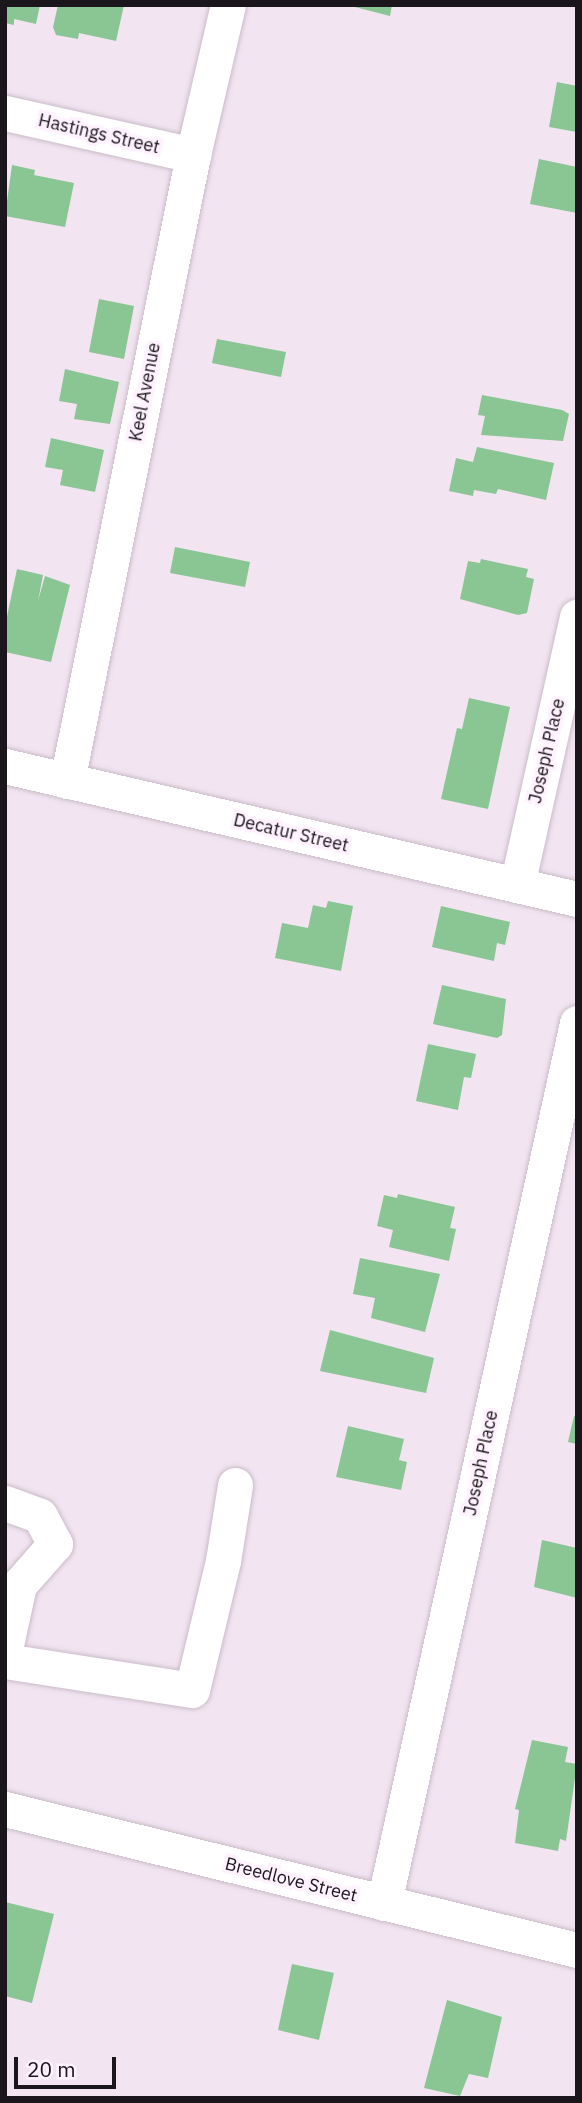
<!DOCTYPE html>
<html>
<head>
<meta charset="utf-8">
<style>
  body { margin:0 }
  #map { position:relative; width:582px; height:2103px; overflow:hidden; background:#f2e4f1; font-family:"IBM Plex Sans",sans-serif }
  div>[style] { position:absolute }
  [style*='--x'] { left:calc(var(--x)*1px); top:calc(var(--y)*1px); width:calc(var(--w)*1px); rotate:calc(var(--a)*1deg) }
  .building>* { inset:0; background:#8ac594 }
  .roads { filter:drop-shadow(0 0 2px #c9bcc8) drop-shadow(0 0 2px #c9bcc8) }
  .minor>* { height:35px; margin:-17.5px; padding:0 17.5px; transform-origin:17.5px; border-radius:17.5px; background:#fff }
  span { translate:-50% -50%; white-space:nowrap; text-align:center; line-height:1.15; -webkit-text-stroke:7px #fff1fe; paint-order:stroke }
  .street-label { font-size:18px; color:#1b161b }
  .frame { position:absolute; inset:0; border:7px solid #1b161b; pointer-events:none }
  .scale { position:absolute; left:14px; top:2057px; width:102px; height:32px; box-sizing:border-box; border:4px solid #1b161b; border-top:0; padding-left:9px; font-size:21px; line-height:24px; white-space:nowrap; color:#1b161b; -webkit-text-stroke:5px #fff1fe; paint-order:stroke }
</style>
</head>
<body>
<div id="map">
  <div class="building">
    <div style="clip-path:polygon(5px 5px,40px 5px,36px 24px,14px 19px,14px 25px,5px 23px)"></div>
    <div style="clip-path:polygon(58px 5px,124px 5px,116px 41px,79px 33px,78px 39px,56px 35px,53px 27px)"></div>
    <div style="clip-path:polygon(347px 5px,392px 5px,390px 16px)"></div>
    <div style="clip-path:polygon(557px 82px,577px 86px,577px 132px,549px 127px)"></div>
    <div style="clip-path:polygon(539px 159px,577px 167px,577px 213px,530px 204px)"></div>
    <div style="clip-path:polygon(12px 165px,35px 170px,34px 175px,74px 183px,65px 227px,5px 216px)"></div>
    <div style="clip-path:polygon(99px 299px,134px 306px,124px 359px,89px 352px)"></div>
    <div style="clip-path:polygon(217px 339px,286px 352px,281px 377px,212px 363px)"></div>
    <div style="clip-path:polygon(65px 369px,119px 382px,110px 424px,74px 419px,77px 404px,59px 401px)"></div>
    <div style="clip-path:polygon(482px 395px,562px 410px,569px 414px,563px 441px,481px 435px,485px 416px,478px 415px)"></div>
    <div style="clip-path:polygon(51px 438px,104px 450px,95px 492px,60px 485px,63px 470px,45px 467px)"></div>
    <div style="clip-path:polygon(477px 447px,554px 463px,546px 500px,498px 489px,496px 494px,474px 490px,473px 496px,449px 491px,456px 458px,473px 462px)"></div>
    <div style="clip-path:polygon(175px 547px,250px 562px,245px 587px,170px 573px)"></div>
    <div style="clip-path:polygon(481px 559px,528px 569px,526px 577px,534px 579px,527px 613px,518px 615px,460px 599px,468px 561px,480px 563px)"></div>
    <div style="clip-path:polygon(17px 569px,43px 575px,38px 601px,45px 576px,70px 585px,51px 662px,5px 652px,5px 626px)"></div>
    <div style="clip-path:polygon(469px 698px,510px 707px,488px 809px,441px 799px,457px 728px,462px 729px)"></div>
    <div style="clip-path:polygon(328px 901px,353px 906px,341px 971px,275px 958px,282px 923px,308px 928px,313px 905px,326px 908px)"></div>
    <div style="clip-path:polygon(441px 906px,510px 922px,505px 945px,497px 943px,494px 961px,432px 947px)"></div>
    <div style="clip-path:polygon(442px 985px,506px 999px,502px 1035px,497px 1038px,433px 1024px)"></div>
    <div style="clip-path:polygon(428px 1044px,476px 1054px,471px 1078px,464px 1077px,458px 1110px,416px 1101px)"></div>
    <div style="clip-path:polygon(398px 1194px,455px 1207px,450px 1228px,456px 1229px,449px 1261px,389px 1247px,393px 1230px,377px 1226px,384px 1195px,397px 1198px)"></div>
    <div style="clip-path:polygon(360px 1258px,440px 1274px,425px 1332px,371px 1318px,375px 1298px,353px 1294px)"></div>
    <div style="clip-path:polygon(330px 1330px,434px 1358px,426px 1393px,320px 1371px)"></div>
    <div style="clip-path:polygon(574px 1416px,577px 1417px,577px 1444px,568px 1442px)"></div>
    <div style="clip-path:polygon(348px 1426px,404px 1439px,399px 1460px,407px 1462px,401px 1490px,336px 1477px)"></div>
    <div style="clip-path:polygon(542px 1540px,577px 1548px,577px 1598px,534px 1587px)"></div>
    <div style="clip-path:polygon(532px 1740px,568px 1747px,565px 1762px,577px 1764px,566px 1841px,560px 1839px,558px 1851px,515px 1843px,519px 1810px,515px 1809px)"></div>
    <div style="clip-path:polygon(5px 1902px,54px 1914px,32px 2003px,5px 1996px)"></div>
    <div style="clip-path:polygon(292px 1964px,334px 1973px,319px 2040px,278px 2030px)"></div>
    <div style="clip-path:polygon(447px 2000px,502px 2017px,488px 2078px,469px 2074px,460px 2096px,424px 2088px)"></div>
  </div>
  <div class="roads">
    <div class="minor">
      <div style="--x:5;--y:113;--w:193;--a:12.6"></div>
      <div style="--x:5;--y:766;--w:587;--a:13.09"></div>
      <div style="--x:67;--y:781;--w:639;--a:-78.62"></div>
      <div style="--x:193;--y:155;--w:154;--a:-76.9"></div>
      <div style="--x:517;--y:885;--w:275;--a:-77.4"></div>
      <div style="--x:5;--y:1503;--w:37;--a:20"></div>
      <div style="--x:40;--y:1516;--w:32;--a:62"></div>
      <div style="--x:55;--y:1544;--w:55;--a:131.3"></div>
      <div style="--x:19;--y:1585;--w:66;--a:102.3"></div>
      <div style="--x:5;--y:1661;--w:189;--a:8.8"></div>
      <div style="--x:192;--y:1690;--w:133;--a:-76.5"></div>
      <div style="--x:223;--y:1561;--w:77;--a:-81"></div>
      <div style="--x:5;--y:1809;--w:589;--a:13.85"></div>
      <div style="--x:384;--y:1903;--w:901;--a:-77.63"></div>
    </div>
  </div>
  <div class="street-label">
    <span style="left:99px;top:134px;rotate:13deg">Hastings Street</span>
    <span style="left:145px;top:392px;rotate:-79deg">Keel Avenue</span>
    <span style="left:547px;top:751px;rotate:-77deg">Joseph Place</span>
    <span style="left:291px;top:833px;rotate:13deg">Decatur Street</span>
    <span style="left:481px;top:1463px;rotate:-78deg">Joseph Place</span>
    <span style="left:291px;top:1880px;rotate:14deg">Breedlove Street</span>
  </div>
  <div class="frame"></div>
  <div class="scale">20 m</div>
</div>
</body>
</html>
